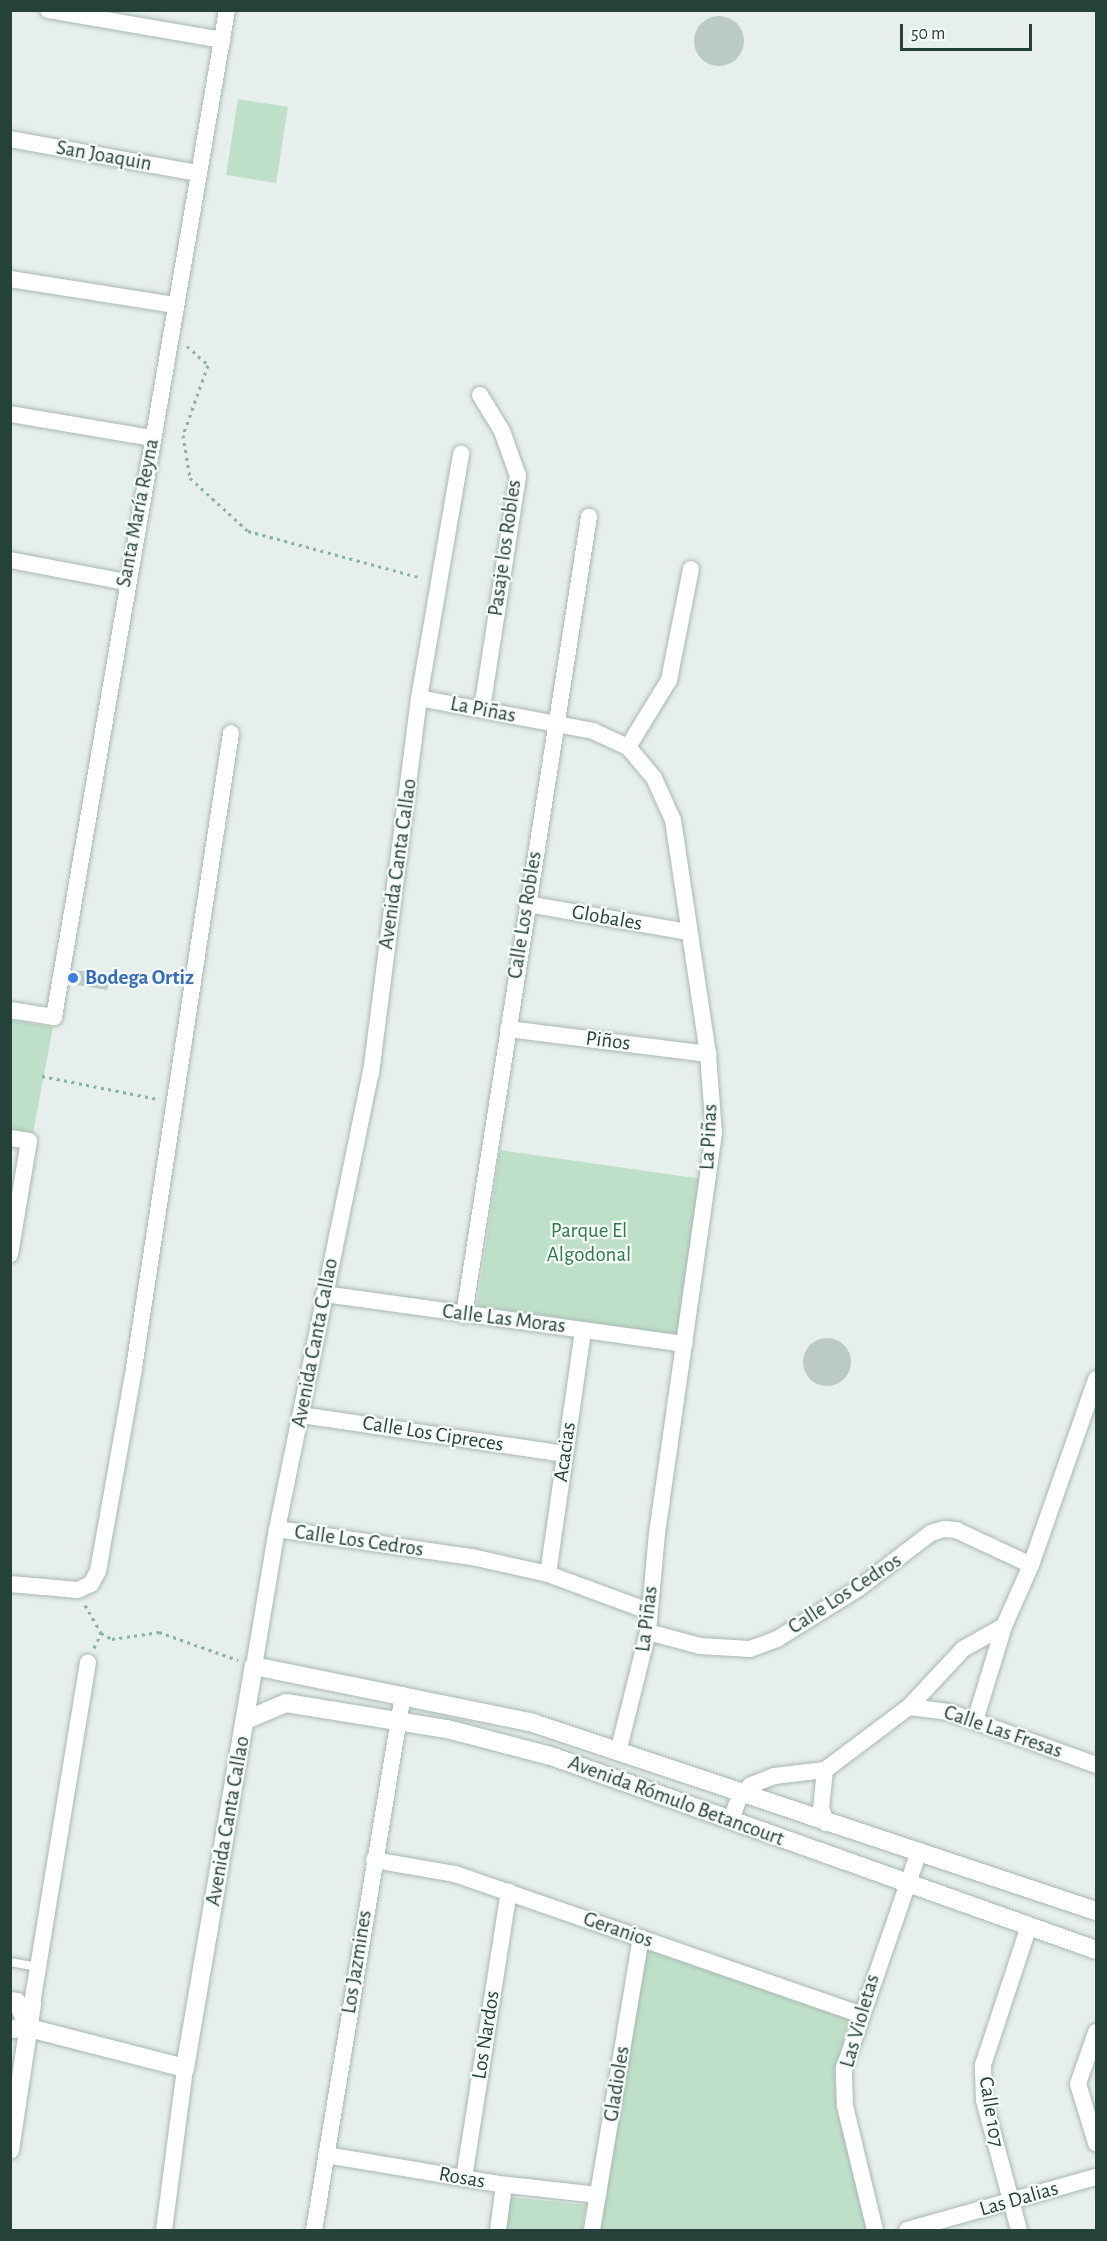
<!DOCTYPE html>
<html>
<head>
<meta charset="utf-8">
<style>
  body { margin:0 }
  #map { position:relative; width:1107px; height:2241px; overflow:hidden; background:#e6efeb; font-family:"Alegreya Sans",sans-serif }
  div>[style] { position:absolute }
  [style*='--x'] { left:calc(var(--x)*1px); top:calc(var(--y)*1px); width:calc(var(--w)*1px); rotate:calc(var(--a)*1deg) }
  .green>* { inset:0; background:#bfe0c8 }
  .building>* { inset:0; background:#bbcac4 }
  .round { border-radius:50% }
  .path>* { height:3px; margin-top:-1.5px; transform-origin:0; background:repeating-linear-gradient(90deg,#86b3a5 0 3px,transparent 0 7.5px) }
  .roads { filter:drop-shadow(0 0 2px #a8b8b2) drop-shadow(0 0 2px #a8b8b2) }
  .service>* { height:8px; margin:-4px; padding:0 4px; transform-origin:4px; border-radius:4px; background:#fff }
  .minor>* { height:16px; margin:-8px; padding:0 8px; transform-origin:8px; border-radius:8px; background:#fff }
  .tertiary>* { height:18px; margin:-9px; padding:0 9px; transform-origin:9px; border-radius:9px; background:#fff }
  .dots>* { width:16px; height:16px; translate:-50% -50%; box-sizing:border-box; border:3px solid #f7fbf9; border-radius:50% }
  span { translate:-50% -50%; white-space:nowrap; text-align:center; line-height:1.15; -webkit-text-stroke:4.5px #f7fbf9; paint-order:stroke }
  .street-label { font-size:21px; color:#24423a }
  .shop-label { font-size:21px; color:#366cbe; font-weight:700 }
  .left { translate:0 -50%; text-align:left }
  .park-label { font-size:21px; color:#2d7a4b }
  .frame { position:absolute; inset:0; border:12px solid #24423a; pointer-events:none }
  .scale { position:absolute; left:900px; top:24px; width:132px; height:27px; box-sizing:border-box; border:3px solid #24423a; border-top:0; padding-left:8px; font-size:18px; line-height:21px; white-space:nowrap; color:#24423a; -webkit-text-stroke:4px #f7fbf9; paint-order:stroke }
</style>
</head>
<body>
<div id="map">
  <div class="green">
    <div style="clip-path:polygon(238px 99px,288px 107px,276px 183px,226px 175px)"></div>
    <div style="clip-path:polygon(11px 1020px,53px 1027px,33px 1133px,11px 1129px)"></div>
    <div style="clip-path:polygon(500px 1150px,702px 1179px,679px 1335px,477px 1306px)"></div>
    <div style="clip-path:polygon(646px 1948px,849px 2020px,835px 2071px,836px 2108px,871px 2230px,600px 2230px)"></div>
    <div style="clip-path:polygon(509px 2197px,586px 2205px,582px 2230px,504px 2230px)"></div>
  </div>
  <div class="building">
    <div class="round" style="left:694px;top:16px;width:50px;height:50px"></div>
    <div style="clip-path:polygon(68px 969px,110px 975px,107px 990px,65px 983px)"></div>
    <div class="round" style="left:803px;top:1338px;width:48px;height:48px"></div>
  </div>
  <div class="path">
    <div style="--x:187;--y:346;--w:28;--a:42"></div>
    <div style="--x:208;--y:365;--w:74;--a:109.7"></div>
    <div style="--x:183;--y:435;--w:44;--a:80.8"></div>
    <div style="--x:190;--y:478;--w:79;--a:42.4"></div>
    <div style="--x:248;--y:531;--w:180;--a:15.1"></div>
    <div style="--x:42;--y:1076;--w:118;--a:11.2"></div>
    <div style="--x:85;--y:1605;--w:32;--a:60"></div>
    <div style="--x:101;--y:1633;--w:13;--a:29"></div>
    <div style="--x:112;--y:1639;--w:48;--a:-8.5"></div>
    <div style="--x:159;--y:1632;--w:84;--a:19.5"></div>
    <div style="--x:94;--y:1648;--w:17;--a:-65"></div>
  </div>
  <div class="roads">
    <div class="service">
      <div style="--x:10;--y:1962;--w:27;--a:10"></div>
    </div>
    <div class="minor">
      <div style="--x:48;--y:10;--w:177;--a:9.8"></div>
      <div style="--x:10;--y:139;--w:190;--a:10.3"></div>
      <div style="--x:10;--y:279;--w:166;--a:9"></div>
      <div style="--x:480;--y:395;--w:42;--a:58.6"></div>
      <div style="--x:502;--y:431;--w:48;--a:70.4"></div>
      <div style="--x:518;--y:476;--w:235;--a:98.8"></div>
      <div style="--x:10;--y:414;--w:144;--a:9.6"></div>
      <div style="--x:10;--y:560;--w:117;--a:10.8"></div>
      <div style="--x:419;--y:698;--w:177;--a:10.7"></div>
      <div style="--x:593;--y:731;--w:38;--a:25"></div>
      <div style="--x:628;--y:747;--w:40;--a:50"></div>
      <div style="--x:654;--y:778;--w:46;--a:65.7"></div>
      <div style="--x:673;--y:820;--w:237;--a:81.5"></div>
      <div style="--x:708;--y:1054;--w:79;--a:85.7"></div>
      <div style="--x:714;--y:1133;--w:404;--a:98.1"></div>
      <div style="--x:657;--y:1533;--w:99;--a:95.2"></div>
      <div style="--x:648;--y:1632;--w:124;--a:104"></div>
      <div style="--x:628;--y:747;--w:79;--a:-58.5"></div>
      <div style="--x:669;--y:680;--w:113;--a:-78.8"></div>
      <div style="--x:527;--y:904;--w:162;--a:9.9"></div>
      <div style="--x:10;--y:1010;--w:45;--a:9"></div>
      <div style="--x:54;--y:1017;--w:1022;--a:-80.25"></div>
      <div style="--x:508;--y:1029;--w:202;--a:7.1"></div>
      <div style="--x:10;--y:1138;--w:19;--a:9"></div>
      <div style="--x:29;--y:1141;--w:115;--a:99.5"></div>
      <div style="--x:324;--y:1294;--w:364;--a:7.9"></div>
      <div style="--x:464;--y:1315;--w:808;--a:-81.1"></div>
      <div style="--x:301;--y:1415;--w:266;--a:8.4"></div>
      <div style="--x:277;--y:1529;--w:197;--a:8.2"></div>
      <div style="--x:472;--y:1557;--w:78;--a:12.6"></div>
      <div style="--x:548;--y:1574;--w:107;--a:20.3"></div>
      <div style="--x:548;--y:1574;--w:246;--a:-81.8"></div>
      <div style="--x:10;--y:1584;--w:68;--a:5"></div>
      <div style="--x:78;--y:1590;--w:14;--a:-25"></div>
      <div style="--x:91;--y:1584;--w:15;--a:-62"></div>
      <div style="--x:98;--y:1571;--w:206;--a:-79.9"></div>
      <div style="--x:134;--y:1368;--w:642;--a:-81.31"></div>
      <div style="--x:648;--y:1632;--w:54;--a:15.1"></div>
      <div style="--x:700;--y:1646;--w:50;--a:3.4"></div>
      <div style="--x:750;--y:1649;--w:29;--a:-20"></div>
      <div style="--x:777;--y:1639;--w:97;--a:-31.9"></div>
      <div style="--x:859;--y:1588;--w:91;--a:-37.4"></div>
      <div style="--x:931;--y:1533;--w:14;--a:-17"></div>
      <div style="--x:944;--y:1529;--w:12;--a:5"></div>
      <div style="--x:956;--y:1530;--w:83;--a:25"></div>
      <div style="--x:254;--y:1666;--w:139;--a:-80.5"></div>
      <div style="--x:277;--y:1529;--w:466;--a:-78.4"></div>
      <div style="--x:371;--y:1073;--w:378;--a:-82.7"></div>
      <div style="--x:419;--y:698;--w:248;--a:-80.2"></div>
      <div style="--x:909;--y:1707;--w:40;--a:7.1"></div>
      <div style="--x:949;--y:1712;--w:156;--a:19.8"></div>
      <div style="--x:975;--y:1721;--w:99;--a:-73"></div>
      <div style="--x:825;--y:1770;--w:37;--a:96"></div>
      <div style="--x:821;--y:1807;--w:17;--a:73"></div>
      <div style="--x:731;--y:1820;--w:27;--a:-70"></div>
      <div style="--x:740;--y:1795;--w:15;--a:-42"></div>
      <div style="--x:751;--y:1785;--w:25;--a:-21"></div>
      <div style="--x:774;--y:1776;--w:51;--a:-6.7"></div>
      <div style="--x:825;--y:1770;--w:105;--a:-36.9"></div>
      <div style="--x:909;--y:1707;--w:79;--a:-47"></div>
      <div style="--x:963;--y:1649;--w:47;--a:-29.3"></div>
      <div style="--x:1004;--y:1626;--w:67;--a:-66.1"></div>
      <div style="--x:1031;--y:1565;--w:197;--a:-70.7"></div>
      <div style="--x:374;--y:1860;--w:82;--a:9.8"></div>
      <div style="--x:455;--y:1874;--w:428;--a:19.1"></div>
      <div style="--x:32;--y:2004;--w:346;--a:-80.7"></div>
      <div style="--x:1096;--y:2032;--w:55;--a:109.1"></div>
      <div style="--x:1078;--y:2084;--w:62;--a:73"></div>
      <div style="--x:326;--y:2155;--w:175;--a:9.5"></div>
      <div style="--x:499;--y:2184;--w:100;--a:6.3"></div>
      <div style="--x:464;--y:2178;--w:290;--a:-81.1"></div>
      <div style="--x:164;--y:2230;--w:163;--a:-82.6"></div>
      <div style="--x:314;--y:2230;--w:542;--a:-80.56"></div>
      <div style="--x:498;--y:2230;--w:45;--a:-82.4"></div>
      <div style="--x:592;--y:2230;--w:296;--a:-80.5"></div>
      <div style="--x:875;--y:2230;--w:128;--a:-103.6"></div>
      <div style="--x:845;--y:2106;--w:38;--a:-92"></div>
      <div style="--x:844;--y:2068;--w:230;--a:-70.9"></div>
      <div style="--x:907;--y:2230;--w:196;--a:-15.7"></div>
      <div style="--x:1019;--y:2230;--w:135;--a:-105.1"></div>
      <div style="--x:984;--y:2100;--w:35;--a:-92"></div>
      <div style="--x:983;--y:2065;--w:146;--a:-71.7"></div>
    </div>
    <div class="tertiary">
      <div style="--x:246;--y:1720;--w:43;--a:-23"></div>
      <div style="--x:286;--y:1703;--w:163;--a:9.2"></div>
      <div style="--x:447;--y:1729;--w:107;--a:14.6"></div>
      <div style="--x:551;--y:1756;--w:578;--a:19.59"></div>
      <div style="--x:10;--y:2001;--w:7;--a:8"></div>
      <div style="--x:17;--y:2002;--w:26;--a:65"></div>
      <div style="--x:10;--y:2029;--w:19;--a:-3"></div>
      <div style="--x:29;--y:2028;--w:161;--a:14.4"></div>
      <div style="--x:185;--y:2068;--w:408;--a:-80.3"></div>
      <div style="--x:254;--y:1666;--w:285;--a:11.5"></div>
      <div style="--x:533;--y:1723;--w:594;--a:18.47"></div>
      <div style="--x:10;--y:2150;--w:148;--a:-81.4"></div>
    </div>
  </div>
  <div class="dots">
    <div style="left:73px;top:978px;background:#3f7fe0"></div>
  </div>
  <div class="street-label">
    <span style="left:104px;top:156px;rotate:10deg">San Joaquin</span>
    <span style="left:138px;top:513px;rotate:-79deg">Santa María Reyna</span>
    <span style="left:505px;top:548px;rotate:-82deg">Pasaje los Robles</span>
    <span style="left:483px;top:710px;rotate:11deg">La Piñas</span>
    <span style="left:398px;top:864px;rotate:-82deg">Avenida Canta Callao</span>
    <span style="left:525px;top:915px;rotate:-81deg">Calle Los Robles</span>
    <span style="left:607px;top:918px;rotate:10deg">Globales</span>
    <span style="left:608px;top:1041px;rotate:7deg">Piños</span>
    <span style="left:709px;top:1137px;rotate:-87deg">La Piñas</span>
    <span style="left:504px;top:1319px;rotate:7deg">Calle Las Moras</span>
    <span style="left:315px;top:1343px;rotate:-79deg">Avenida Canta Callao</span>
    <span style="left:433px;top:1434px;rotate:9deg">Calle Los Cipreces</span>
    <span style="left:565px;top:1452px;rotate:-82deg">Acacias</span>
    <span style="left:359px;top:1541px;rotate:8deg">Calle Los Cedros</span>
    <span style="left:845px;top:1594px;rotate:-33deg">Calle Los Cedros</span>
    <span style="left:647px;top:1619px;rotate:-83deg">La Piñas</span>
    <span style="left:1003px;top:1732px;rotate:19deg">Calle Las Fresas</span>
    <span style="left:676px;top:1801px;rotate:20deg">Avenida Rómulo Betancourt</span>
    <span style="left:228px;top:1821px;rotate:-80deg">Avenida Canta Callao</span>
    <span style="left:618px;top:1930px;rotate:19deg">Geranios</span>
    <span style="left:357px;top:1962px;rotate:-81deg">Los Jazmines</span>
    <span style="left:860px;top:2021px;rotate:-74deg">Las Violetas</span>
    <span style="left:486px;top:2035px;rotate:-81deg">Los Nardos</span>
    <span style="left:617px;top:2084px;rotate:-81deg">Gladioles</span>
    <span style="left:991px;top:2112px;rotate:81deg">Calle 107</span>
    <span style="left:462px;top:2178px;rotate:10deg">Rosas</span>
    <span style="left:1019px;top:2199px;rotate:-16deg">Las Dalias</span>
  </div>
  <div class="shop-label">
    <span class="left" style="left:85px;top:978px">Bodega Ortiz</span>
  </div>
  <div class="park-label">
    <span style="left:589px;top:1243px">Parque El<br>Algodonal</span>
  </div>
  <div class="frame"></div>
  <div class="scale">50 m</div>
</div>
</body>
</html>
